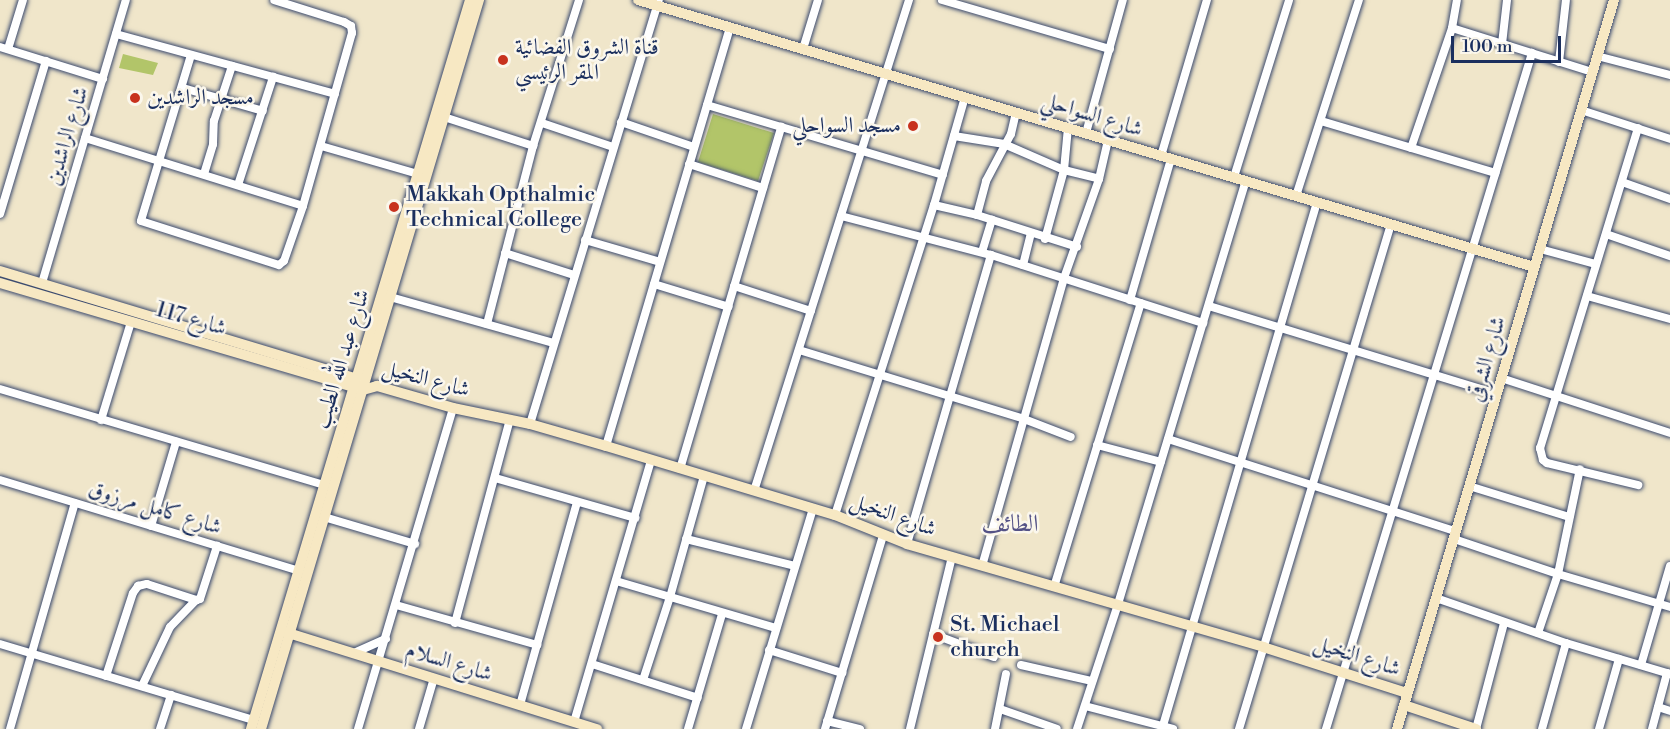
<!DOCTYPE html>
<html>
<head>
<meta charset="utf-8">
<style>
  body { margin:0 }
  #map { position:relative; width:1670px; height:729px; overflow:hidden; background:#f0e6ca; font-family:"Libre Bodoni",Amiri,serif }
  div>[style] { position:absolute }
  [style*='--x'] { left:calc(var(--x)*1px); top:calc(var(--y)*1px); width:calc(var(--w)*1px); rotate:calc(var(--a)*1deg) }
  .green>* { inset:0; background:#b2c569 }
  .roads { filter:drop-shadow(0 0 2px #3b4a6e) drop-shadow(0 0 2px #3b4a6e) }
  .street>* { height:8px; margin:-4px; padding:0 4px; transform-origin:4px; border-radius:4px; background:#fff }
  .secondary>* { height:10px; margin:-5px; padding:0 5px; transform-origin:5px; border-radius:5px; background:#f7e8c3 }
  .dots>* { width:16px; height:16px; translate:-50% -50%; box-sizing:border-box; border:3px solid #fbf7ec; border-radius:50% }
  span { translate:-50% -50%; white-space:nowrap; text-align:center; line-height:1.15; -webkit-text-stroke:5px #fbf7ec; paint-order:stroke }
  .poi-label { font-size:22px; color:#1b2f5e }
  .left { translate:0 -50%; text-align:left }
  .right { translate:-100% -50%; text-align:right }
  .street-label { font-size:22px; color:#1b2f5e }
  .neighbourhood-label { font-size:24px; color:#545286 }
  .scale { position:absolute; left:1451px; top:36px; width:110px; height:27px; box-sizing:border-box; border:3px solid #1b2f5e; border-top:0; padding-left:8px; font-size:18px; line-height:21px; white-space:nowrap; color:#1b2f5e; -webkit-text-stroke:4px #fbf7ec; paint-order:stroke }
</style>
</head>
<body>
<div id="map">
  <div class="green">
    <div style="clip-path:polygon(123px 54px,158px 63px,153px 75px,119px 68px)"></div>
    <div style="clip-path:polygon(713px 114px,774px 133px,758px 181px,698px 162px)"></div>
  </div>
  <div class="roads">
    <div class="street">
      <div style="--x:942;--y:0;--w:175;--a:16.3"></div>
      <div style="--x:1452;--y:28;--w:147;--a:17.4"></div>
      <div style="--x:116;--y:34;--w:227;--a:15.3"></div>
      <div style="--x:1502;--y:44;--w:44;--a:-83.5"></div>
      <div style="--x:0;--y:47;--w:108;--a:17.3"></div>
      <div style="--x:8;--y:49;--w:51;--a:-73"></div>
      <div style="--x:803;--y:49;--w:51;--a:-73"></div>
      <div style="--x:191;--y:55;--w:173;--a:106.8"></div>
      <div style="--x:141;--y:221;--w:145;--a:17.7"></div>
      <div style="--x:279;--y:265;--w:6;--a:-39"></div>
      <div style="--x:284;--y:261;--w:58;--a:-70.9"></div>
      <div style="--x:303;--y:206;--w:180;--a:-74.2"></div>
      <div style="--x:352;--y:33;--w:7;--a:-98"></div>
      <div style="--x:351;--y:26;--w:8;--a:-150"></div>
      <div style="--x:344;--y:22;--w:73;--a:-162.6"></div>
      <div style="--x:1597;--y:56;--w:75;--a:14.6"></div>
      <div style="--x:1559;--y:62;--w:62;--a:-83.6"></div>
      <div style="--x:183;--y:88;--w:83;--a:16"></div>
      <div style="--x:707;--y:105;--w:246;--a:16.5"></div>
      <div style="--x:1581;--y:110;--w:94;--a:18"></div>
      <div style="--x:444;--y:117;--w:94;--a:18"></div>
      <div style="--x:1321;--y:121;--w:182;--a:16.6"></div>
      <div style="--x:621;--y:122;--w:77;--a:18.9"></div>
      <div style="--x:542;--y:123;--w:75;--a:18.7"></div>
      <div style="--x:1638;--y:128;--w:335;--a:107"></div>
      <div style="--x:1540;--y:448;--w:12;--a:76"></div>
      <div style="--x:1543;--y:460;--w:5;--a:37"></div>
      <div style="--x:1547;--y:463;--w:94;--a:13.6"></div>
      <div style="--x:1086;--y:133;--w:138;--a:-74.5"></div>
      <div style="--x:954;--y:136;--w:51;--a:9.1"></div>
      <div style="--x:1004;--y:144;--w:65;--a:23.4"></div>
      <div style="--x:1064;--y:170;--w:36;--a:14"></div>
      <div style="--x:85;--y:138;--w:228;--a:17.3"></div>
      <div style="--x:321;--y:146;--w:101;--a:16.1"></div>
      <div style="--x:1411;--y:148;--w:127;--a:-71.1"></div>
      <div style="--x:1452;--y:28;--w:28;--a:-80"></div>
      <div style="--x:1161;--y:156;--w:163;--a:-73.6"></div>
      <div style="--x:689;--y:164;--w:78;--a:18"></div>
      <div style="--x:204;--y:174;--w:31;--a:-73"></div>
      <div style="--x:213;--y:144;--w:23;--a:-88"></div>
      <div style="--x:214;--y:121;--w:58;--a:-71.9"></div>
      <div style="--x:1234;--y:177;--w:185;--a:-72.7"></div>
      <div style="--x:1622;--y:182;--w:51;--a:19.5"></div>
      <div style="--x:238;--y:185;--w:114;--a:-72"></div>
      <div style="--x:1296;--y:196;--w:206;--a:-72.2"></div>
      <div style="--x:934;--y:205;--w:44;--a:13.1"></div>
      <div style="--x:977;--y:215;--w:105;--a:17.7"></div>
      <div style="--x:0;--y:214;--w:160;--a:-73.3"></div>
      <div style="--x:977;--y:215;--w:35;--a:-75"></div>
      <div style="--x:986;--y:181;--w:53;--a:-62"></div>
      <div style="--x:1011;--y:134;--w:22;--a:-77"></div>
      <div style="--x:841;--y:216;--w:155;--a:14.6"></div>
      <div style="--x:991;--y:255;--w:223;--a:17.8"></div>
      <div style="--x:1606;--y:234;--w:68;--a:19"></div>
      <div style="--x:1045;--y:239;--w:72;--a:-74.6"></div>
      <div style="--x:1064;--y:170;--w:42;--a:-84.6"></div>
      <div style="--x:585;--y:240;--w:78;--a:16.3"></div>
      <div style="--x:1540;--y:249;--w:58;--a:15"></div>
      <div style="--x:982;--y:252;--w:34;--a:-73"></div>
      <div style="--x:505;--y:253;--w:72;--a:17.7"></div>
      <div style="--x:1023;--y:265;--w:32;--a:-76"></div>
      <div style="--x:42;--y:283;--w:295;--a:-73.5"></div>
      <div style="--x:654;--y:284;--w:78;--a:17"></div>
      <div style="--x:734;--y:286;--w:81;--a:18"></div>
      <div style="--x:1587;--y:296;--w:86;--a:15.5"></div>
      <div style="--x:390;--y:297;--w:170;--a:15.7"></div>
      <div style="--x:1130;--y:300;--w:147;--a:-73.8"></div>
      <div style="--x:1209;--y:306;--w:301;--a:17"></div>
      <div style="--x:487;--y:324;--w:184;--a:-75.5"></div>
      <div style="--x:533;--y:146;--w:153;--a:-72.5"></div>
      <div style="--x:799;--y:350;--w:235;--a:17"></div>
      <div style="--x:1024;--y:419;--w:50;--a:21"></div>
      <div style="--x:1501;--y:378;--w:178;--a:18"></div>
      <div style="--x:0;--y:389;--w:339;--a:16.5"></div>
      <div style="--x:101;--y:420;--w:102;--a:-73"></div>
      <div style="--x:530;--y:424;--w:443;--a:-73.1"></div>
      <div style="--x:1168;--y:439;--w:301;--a:17.8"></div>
      <div style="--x:1097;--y:445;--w:66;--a:14.9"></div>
      <div style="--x:606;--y:446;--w:437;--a:-73.5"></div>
      <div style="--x:680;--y:469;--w:357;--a:-73.5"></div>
      <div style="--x:495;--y:478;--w:146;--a:15.9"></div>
      <div style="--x:0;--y:480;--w:313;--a:16.9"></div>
      <div style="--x:1469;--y:486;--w:105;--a:17.2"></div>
      <div style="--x:754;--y:491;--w:515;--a:-72.48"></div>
      <div style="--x:835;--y:515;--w:325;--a:-72.3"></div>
      <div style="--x:934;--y:205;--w:112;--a:-74"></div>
      <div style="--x:324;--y:517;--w:95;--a:16.5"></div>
      <div style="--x:151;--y:526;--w:88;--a:-73.4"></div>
      <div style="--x:686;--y:539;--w:112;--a:13.9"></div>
      <div style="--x:1454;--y:539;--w:110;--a:18.6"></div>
      <div style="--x:1558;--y:574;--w:117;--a:16.4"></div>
      <div style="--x:907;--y:544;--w:301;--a:-73.8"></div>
      <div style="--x:982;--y:566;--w:299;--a:-74.1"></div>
      <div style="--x:1064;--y:278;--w:105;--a:-70.5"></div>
      <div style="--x:1099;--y:179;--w:40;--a:-77"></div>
      <div style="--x:616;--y:581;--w:167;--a:16.4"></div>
      <div style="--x:1054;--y:587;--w:297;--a:-73"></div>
      <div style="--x:1436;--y:598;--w:138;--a:19.1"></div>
      <div style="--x:1566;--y:643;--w:109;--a:16.6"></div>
      <div style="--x:396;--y:605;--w:147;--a:15.8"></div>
      <div style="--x:455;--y:623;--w:211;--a:-74.9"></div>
      <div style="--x:1538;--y:633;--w:62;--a:-71.3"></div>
      <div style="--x:1558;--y:574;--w:107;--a:-78.2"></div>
      <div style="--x:933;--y:634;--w:65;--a:20.7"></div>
      <div style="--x:0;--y:644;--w:265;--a:16.7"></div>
      <div style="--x:769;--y:650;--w:77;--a:17.5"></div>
      <div style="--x:354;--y:653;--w:35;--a:-24"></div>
      <div style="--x:592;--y:664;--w:111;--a:17.8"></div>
      <div style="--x:1021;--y:665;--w:73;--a:12.7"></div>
      <div style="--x:1641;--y:665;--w:103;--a:-73.7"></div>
      <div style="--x:106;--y:676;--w:87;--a:-72"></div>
      <div style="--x:133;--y:593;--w:9;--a:-54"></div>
      <div style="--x:138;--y:586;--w:9;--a:-13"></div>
      <div style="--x:147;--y:584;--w:52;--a:18.1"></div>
      <div style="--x:196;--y:600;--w:4;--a:-14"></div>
      <div style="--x:200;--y:599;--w:56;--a:-72.2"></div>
      <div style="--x:643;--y:680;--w:87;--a:-72"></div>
      <div style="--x:670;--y:597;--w:126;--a:-74.3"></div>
      <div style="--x:142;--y:686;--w:65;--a:-64.6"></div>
      <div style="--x:170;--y:627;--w:37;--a:-46"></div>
      <div style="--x:520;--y:705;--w:211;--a:-74.3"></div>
      <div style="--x:1085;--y:706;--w:91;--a:14.6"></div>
      <div style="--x:1658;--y:707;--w:13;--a:18"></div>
      <div style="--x:1000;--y:709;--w:60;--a:19.3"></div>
      <div style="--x:827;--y:721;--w:34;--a:14"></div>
      <div style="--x:574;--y:722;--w:273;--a:-73.6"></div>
      <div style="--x:10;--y:729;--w:235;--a:-74"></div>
      <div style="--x:160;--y:729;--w:36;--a:-72"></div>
      <div style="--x:358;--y:729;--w:335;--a:-73.5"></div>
      <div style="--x:419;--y:729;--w:53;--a:-73.6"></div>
      <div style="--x:688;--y:729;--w:120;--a:-73.5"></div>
      <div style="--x:746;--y:729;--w:231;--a:-73.1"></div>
      <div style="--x:825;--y:729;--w:202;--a:-73.3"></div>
      <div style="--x:910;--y:729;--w:177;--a:-76.3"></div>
      <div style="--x:995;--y:729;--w:56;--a:-78.7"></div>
      <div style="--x:1077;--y:729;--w:132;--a:-71.8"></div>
      <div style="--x:1118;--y:604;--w:442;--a:-73.2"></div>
      <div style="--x:1162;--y:729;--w:549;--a:-73.61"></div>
      <div style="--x:1239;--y:729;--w:527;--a:-73.25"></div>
      <div style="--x:1326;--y:729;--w:707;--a:-73.05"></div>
      <div style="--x:1476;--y:729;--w:110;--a:-75.2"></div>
      <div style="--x:1542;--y:729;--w:89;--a:-74.4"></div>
      <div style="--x:1599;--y:729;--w:73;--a:-74.1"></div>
      <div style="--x:1652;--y:729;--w:58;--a:-75"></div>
    </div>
    <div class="secondary">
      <div style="--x:638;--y:0;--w:935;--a:16.59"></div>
      <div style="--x:0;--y:271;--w:378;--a:16.8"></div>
      <div style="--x:0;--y:283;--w:378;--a:16.4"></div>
      <div style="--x:363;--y:390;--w:15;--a:-16"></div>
      <div style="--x:377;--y:386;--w:79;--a:16.1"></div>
      <div style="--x:453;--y:408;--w:79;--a:11.7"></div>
      <div style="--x:530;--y:424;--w:79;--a:16.1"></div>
      <div style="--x:606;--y:446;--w:239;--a:16.8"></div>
      <div style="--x:835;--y:515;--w:78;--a:21.9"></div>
      <div style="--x:907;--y:544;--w:371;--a:16.1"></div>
      <div style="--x:1263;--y:647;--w:151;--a:17.7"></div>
      <div style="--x:285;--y:632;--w:327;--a:17.3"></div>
      <div style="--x:1404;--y:705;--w:76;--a:18.4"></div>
      <div style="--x:251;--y:729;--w:761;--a:-73.28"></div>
      <div style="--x:261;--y:729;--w:761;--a:-73.35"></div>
      <div style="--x:1397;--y:729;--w:761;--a:-73.42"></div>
    </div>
  </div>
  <div class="dots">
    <div style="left:503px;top:60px;background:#c8321e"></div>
    <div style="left:135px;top:98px;background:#c8321e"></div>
    <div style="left:913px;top:126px;background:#c8321e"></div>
    <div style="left:394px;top:207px;background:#c8321e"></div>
    <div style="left:938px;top:637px;background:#c8321e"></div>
  </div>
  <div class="poi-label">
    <span class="left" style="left:515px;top:60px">قناة الشروق الفضائية<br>المقر الرئيسي</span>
    <span class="left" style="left:147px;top:98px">مسجد الراشدين</span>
    <span class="right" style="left:901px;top:126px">مسجد السواحلي</span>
    <span class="left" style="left:406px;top:207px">Makkah Opthalmic<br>Technical College</span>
    <span class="left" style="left:950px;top:637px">St. Michael<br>church</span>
  </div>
  <div class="street-label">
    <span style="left:1092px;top:115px;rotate:17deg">شارع السواحلي</span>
    <span style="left:67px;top:136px;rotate:-73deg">شارع الراشدين</span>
    <span style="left:191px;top:319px;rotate:16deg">شارع 117</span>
    <span style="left:342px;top:359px;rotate:-73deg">شارع عبد الله الطيب</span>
    <span style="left:1487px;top:359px;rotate:-74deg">شارع الشرقي</span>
    <span style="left:426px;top:379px;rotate:15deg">شارع النخيل</span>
    <span style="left:155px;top:508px;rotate:17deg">شارع كامل مرزوق</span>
    <span style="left:893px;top:515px;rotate:20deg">شارع النخيل</span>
    <span style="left:1357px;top:656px;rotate:18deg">شارع النخيل</span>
    <span style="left:449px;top:662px;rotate:17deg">شارع السلام</span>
  </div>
  <div class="neighbourhood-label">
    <span style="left:1010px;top:525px">الطائف</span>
  </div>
  <div class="scale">100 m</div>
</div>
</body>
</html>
